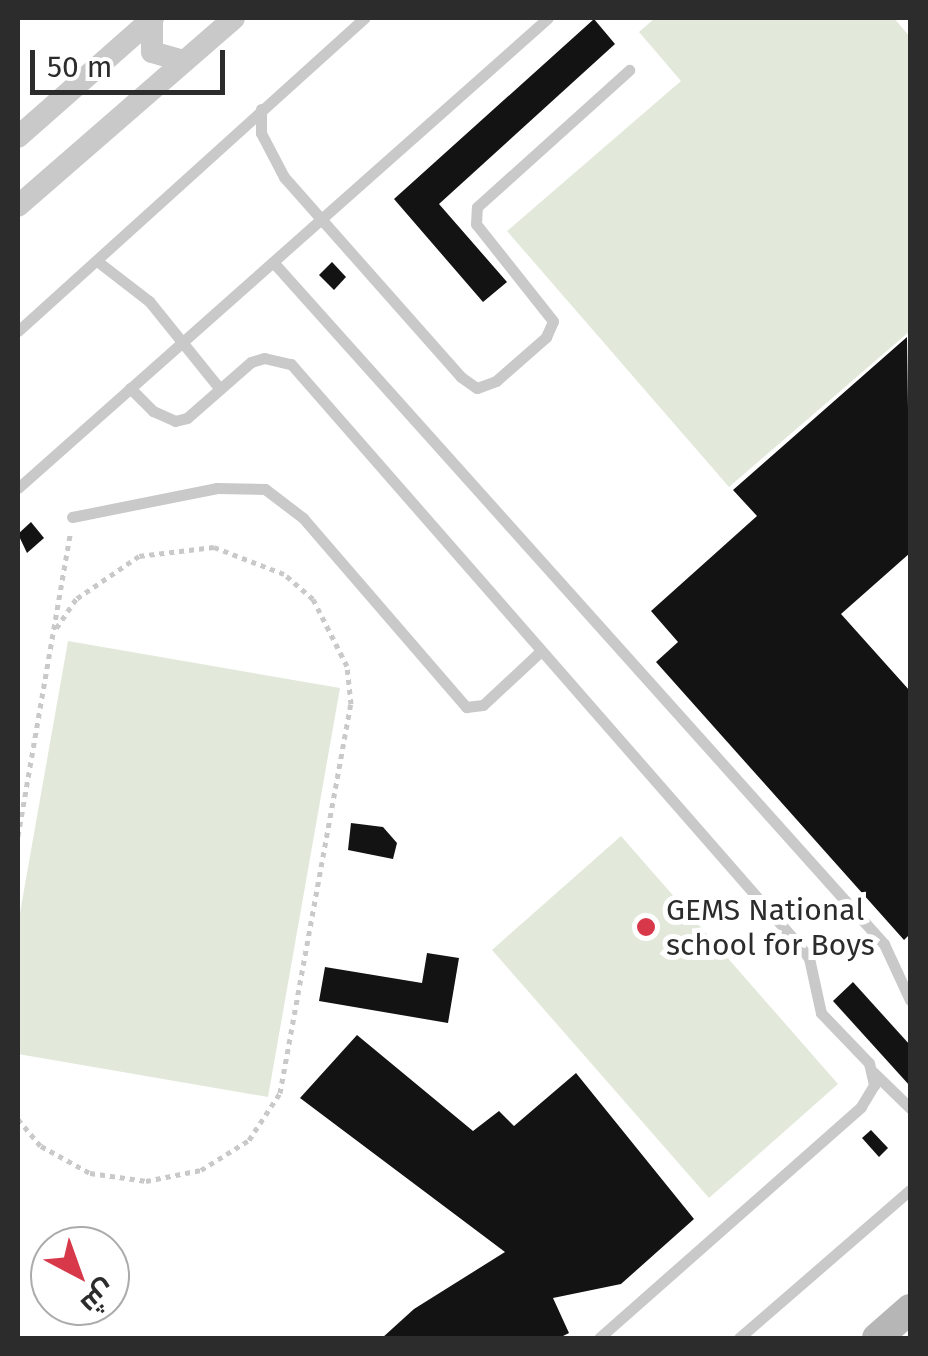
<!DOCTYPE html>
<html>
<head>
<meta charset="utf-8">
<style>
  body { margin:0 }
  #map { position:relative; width:928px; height:1356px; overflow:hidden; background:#fff; font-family:"Fira Sans",Cairo,sans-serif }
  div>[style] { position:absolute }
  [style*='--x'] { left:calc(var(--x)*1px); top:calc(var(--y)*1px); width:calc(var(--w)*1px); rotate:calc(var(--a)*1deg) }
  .green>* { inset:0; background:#e2e9da }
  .building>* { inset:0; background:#131313 }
  .path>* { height:5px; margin-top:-2.5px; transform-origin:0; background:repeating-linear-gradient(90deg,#c9c9c9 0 5px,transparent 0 10px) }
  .service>* { height:11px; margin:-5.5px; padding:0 5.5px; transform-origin:5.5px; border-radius:5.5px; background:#c9c9c9 }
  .minor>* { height:22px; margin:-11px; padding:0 11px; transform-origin:11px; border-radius:11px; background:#c9c9c9 }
  .secondary>* { height:30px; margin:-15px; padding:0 15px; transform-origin:15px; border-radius:15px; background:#b6b6b6 }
  .dots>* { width:28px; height:28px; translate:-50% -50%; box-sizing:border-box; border:5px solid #fff; border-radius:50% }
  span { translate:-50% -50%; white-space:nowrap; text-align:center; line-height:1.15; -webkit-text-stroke:10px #fff; paint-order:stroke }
  .poi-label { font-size:30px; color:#2c2c2c }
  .left { translate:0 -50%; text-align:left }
  .frame { position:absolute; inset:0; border:20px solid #2c2c2c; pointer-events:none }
  .north { position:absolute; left:30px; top:1226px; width:100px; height:100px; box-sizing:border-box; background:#fff; border:2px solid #ababab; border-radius:50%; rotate:139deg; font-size:28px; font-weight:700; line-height:40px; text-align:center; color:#2c2c2c }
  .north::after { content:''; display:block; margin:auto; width:35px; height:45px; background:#d7394b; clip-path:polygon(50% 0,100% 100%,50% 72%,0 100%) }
  .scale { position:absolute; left:30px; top:50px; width:195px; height:45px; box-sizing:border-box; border:5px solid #2c2c2c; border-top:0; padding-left:12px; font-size:30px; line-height:35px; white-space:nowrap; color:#2c2c2c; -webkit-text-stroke:8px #fff; paint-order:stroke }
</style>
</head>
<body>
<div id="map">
  <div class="green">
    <div style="clip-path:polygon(655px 18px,894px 18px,910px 37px,910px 331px,729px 487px,507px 231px,681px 81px,639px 32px)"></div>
    <div style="clip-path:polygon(68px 641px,340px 688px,268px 1097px,18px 1054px,18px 924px)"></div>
    <div style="clip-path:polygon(621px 836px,838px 1084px,709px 1198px,492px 950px)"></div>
  </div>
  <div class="building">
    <div style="clip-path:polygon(594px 19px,615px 44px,439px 204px,507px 282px,483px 302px,394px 199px)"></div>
    <div style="clip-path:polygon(332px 262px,346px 277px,334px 290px,319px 275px)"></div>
    <div style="clip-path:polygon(907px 337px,910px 553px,841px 614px,910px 691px,910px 934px,904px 940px,656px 662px,678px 642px,651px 611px,757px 516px,733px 490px)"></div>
    <div style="clip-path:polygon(31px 522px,44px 538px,27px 553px,18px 534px)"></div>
    <div style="clip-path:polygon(351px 823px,383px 827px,397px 843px,393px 859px,348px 850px)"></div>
    <div style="clip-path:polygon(427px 953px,459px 958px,448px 1023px,319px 1001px,325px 967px,422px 983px)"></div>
    <div style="clip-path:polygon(853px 982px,910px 1045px,910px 1086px,833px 1001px)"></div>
    <div style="clip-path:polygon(357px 1035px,473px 1131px,499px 1111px,514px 1126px,576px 1073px,694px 1219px,621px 1284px,553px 1298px,569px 1333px,559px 1338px,382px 1338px,414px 1309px,505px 1252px,300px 1098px)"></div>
    <div style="clip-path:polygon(871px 1130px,888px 1148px,879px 1157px,862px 1138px)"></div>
  </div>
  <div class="path">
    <div style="--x:18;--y:836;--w:306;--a:-80.2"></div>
    <div style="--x:18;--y:1119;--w:35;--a:50"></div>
    <div style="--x:41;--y:1146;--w:56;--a:28.9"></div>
    <div style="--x:90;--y:1173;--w:57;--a:8.1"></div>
    <div style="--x:146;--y:1181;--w:56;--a:-11.3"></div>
    <div style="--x:201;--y:1170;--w:57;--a:-32"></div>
    <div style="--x:249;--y:1140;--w:56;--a:-56.6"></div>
    <div style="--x:280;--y:1093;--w:395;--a:-79.7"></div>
    <div style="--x:351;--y:704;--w:38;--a:-96"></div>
    <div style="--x:347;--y:666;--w:75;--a:-116.9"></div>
    <div style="--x:313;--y:599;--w:38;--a:-139"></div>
    <div style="--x:284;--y:574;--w:75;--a:-158.9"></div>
    <div style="--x:214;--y:547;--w:76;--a:173.2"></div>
    <div style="--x:139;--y:556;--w:76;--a:145.7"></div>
    <div style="--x:76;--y:599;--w:37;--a:124"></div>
  </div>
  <div class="service">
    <div style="--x:261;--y:109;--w:24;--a:90"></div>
    <div style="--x:261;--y:133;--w:50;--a:62.4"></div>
    <div style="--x:284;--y:177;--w:267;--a:48.5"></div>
    <div style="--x:461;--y:377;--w:19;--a:35"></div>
    <div style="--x:477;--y:388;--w:20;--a:-20"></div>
    <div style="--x:496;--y:381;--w:67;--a:-41.3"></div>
    <div style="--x:546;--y:337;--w:17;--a:-66"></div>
    <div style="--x:553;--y:321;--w:124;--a:-128.4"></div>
    <div style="--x:476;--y:224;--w:17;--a:-87"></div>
    <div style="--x:477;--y:207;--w:205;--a:-42"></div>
    <div style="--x:97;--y:261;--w:66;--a:37.6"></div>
    <div style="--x:149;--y:301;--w:113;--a:51.1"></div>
    <div style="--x:273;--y:262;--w:916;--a:48.14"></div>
    <div style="--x:884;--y:944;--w:62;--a:65.1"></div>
    <div style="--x:18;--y:331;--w:467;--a:-42.1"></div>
    <div style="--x:130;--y:388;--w:33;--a:45"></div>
    <div style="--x:153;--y:411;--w:24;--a:24"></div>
    <div style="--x:175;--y:421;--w:12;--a:-14"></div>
    <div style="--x:187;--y:418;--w:85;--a:-41.2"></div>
    <div style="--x:251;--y:362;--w:14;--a:-17"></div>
    <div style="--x:264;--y:358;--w:28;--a:13"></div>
    <div style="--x:291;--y:364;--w:770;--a:48.84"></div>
    <div style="--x:798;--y:944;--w:18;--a:52"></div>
    <div style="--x:809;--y:958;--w:56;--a:77.7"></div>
    <div style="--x:821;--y:1013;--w:69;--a:46.2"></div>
    <div style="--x:869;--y:1063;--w:23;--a:77"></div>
    <div style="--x:874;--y:1085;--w:26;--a:121"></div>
    <div style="--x:861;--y:1107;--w:349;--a:138.6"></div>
    <div style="--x:18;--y:488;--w:708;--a:-41.57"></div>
    <div style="--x:72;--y:517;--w:148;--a:-11.3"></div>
    <div style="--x:217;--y:488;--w:48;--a:1.2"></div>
    <div style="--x:265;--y:489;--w:48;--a:37.3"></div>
    <div style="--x:303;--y:518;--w:250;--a:49.2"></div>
    <div style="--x:466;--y:707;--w:17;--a:-7"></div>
    <div style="--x:483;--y:705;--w:79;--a:-43"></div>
    <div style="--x:873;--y:1072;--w:52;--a:44.2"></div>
    <div style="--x:739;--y:1338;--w:226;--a:-40.9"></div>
  </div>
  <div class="minor">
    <div style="--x:152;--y:19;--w:33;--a:90"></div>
    <div style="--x:152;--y:52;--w:33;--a:16"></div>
    <div style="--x:18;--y:137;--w:180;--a:-41.4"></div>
    <div style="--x:18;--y:206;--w:286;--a:-41"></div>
  </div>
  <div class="secondary">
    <div style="--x:877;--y:1338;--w:44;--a:-41.3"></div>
  </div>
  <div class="dots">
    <div style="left:646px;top:927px;background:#d7394b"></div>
  </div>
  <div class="poi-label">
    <span class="left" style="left:666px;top:927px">GEMS National<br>school for Boys</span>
  </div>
  <div class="frame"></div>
  <div class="north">ش</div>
  <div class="scale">50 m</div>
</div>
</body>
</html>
